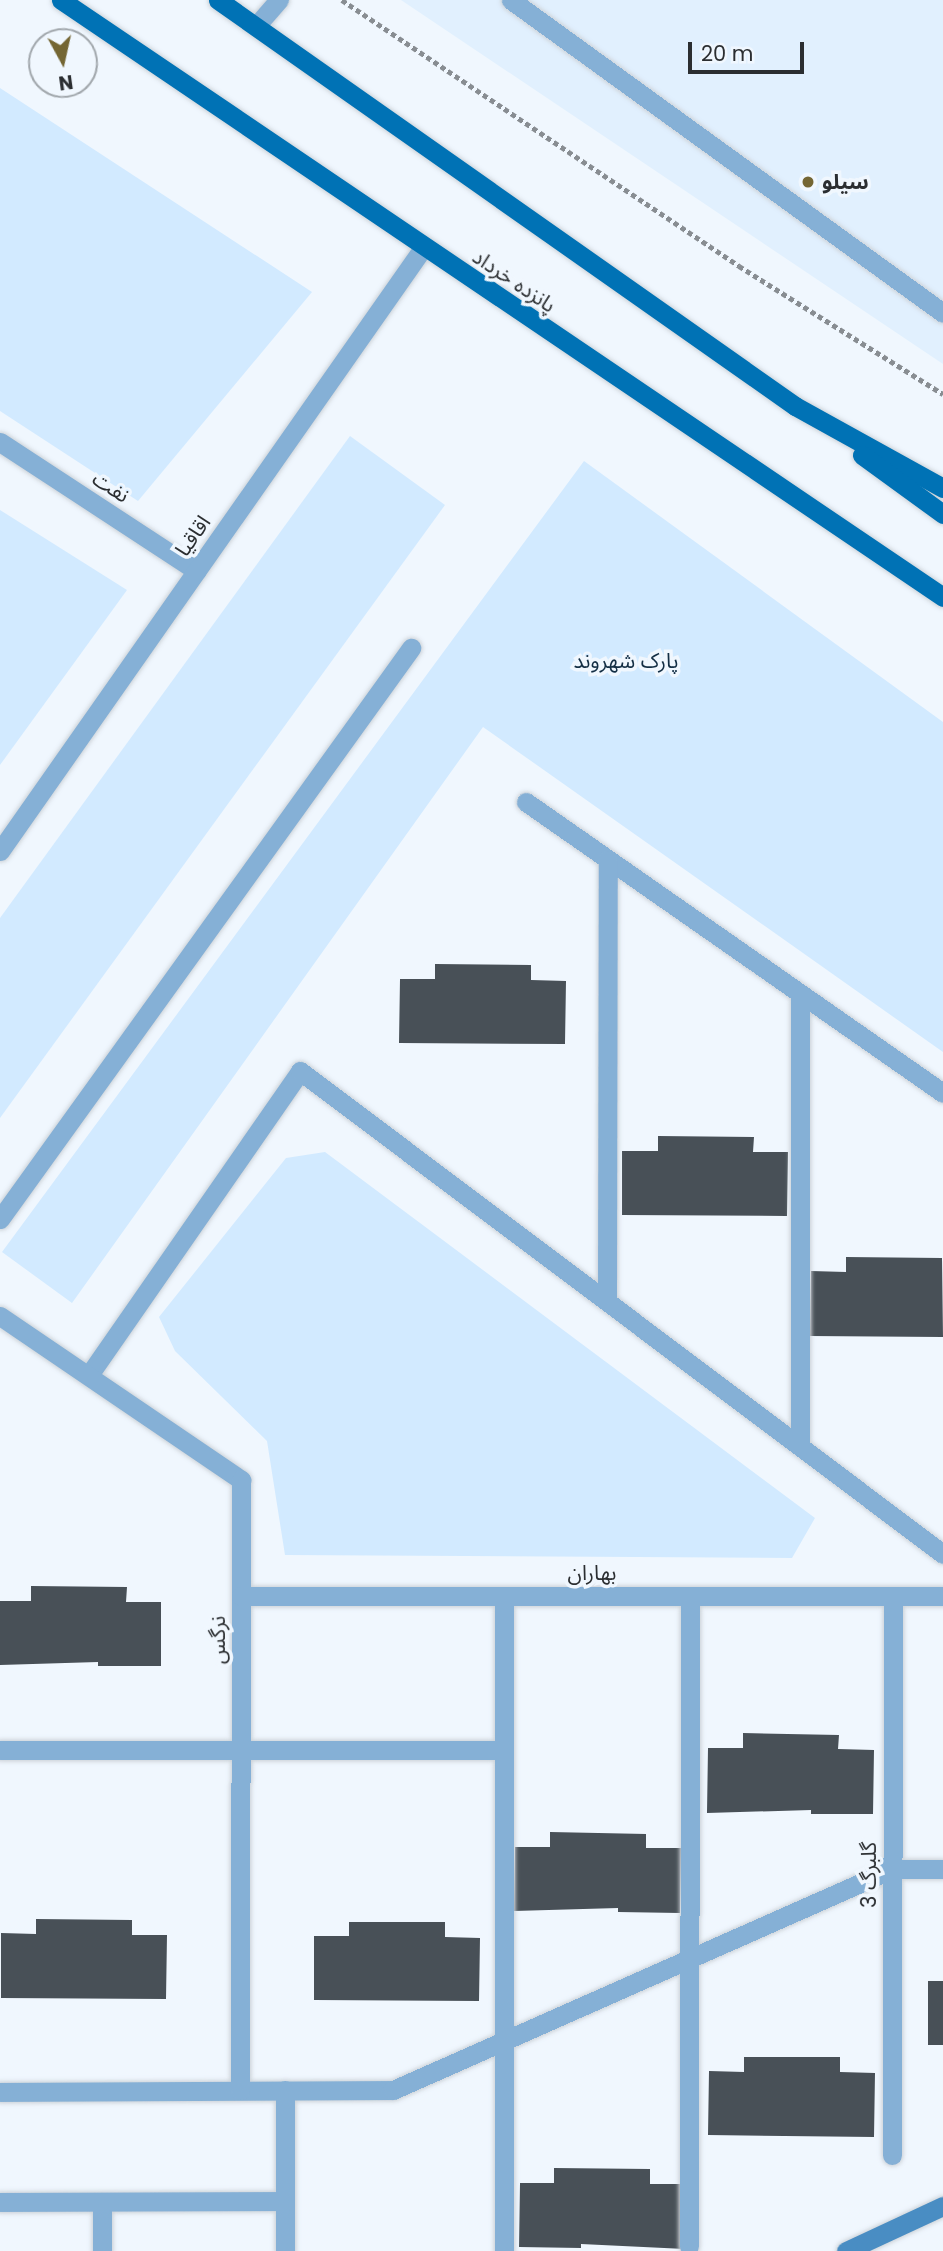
<!DOCTYPE html>
<html>
<head>
<meta charset="utf-8">
<style>
  body { margin:0 }
  #map { position:relative; width:943px; height:2251px; overflow:hidden; background:#f0f7fe; font-family:Poppins,"Noto Sans Arabic",sans-serif }
  div>[style] { position:absolute }
  [style*='--x'] { left:calc(var(--x)*1px); top:calc(var(--y)*1px); width:calc(var(--w)*1px); rotate:calc(var(--a)*1deg) }
  .built>* { inset:0; background:#e1f0fe }
  .green>* { inset:0; background:#d2eaff }
  .building>* { inset:0; background:#485057 }
  .path>* { height:4.5px; margin-top:-2.25px; transform-origin:0; background:repeating-linear-gradient(90deg,#888d92 0 5px,transparent 0 8.5px) }
  .roads { filter:drop-shadow(0 0 2px #cdd3d9) drop-shadow(0 0 2px #cdd3d9) }
  .service>* { height:19px; margin:-9.5px; padding:0 9.5px; transform-origin:9.5px; border-radius:9.5px; background:#85b0d6 }
  .minor>* { height:19px; margin:-9.5px; padding:0 9.5px; transform-origin:9.5px; border-radius:9.5px; background:#85b0d6 }
  .tertiary>* { height:19px; margin:-9.5px; padding:0 9.5px; transform-origin:9.5px; border-radius:9.5px; background:#85b0d6 }
  .secondary>* { height:19px; margin:-9.5px; padding:0 9.5px; transform-origin:9.5px; border-radius:9.5px; background:#498dc3 }
  .primary>* { height:19px; margin:-9.5px; padding:0 9.5px; transform-origin:9.5px; border-radius:9.5px; background:#0072b5 }
  .dots>* { width:19px; height:19px; translate:-50% -50%; box-sizing:border-box; border:4px solid #f0f7fe; border-radius:50% }
  span { translate:-50% -50%; white-space:nowrap; text-align:center; line-height:1.15; -webkit-text-stroke:7px #f0f7fe; paint-order:stroke }
  .poi-label { font-size:21px; color:#2b2e31; font-weight:700 }
  .left { translate:0 -50%; text-align:left }
  .street-label { font-size:21px; color:#2b2e31 }
  .park-label { font-size:21px; color:#132e44 }
  .north { position:absolute; left:28px; top:28px; width:70px; height:70px; box-sizing:border-box; background:#f0f7fe; border:2px solid #a1a7ac; border-radius:50%; rotate:172deg; font-size:19px; font-weight:700; line-height:28px; text-align:center; color:#2b2e31 }
  .north::after { content:''; display:block; margin:auto; width:24px; height:32px; background:#746633; clip-path:polygon(50% 0,100% 100%,50% 72%,0 100%) }
  .scale { position:absolute; left:688px; top:42px; width:116px; height:32px; box-sizing:border-box; border:4px solid #2b2e31; border-top:0; padding-left:9px; font-size:21px; line-height:24px; white-space:nowrap; color:#2b2e31; -webkit-text-stroke:5px #f0f7fe; paint-order:stroke }
</style>
</head>
<body>
<div id="map">
  <div class="built">
    <div style="clip-path:polygon(401px 0,943px 0,943px 364px)"></div>
  </div>
  <div class="green">
    <div style="clip-path:polygon(0 88px,312px 292px,138px 501px,0 411px)"></div>
    <div style="clip-path:polygon(350px 436px,445px 505px,0 1118px,0 918px)"></div>
    <div style="clip-path:polygon(584px 461px,943px 722px,943px 1052px,483px 727px,72px 1303px,2px 1252px)"></div>
    <div style="clip-path:polygon(0 510px,127px 590px,0 765px)"></div>
    <div style="clip-path:polygon(325px 1152px,815px 1518px,792px 1558px,285px 1555px,267px 1441px,175px 1351px,159px 1317px,286px 1158px)"></div>
  </div>
  <div class="building">
    <div style="clip-path:polygon(435px 964px,531px 965px,531px 980px,566px 981px,565px 1044px,399px 1043px,400px 979px,435px 979px)"></div>
    <div style="clip-path:polygon(658px 1136px,754px 1137px,753px 1152px,788px 1152px,787px 1216px,622px 1215px,622px 1151px,658px 1151px)"></div>
    <div style="clip-path:polygon(846px 1257px,942px 1258px,943px 1337px,810px 1336px,811px 1271px,846px 1272px)"></div>
    <div style="clip-path:polygon(31px 1586px,127px 1587px,126px 1602px,161px 1602px,161px 1666px,98px 1666px,98px 1662px,0 1665px,0 1601px,31px 1601px)"></div>
    <div style="clip-path:polygon(743px 1733px,839px 1735px,838px 1749px,874px 1750px,873px 1814px,811px 1814px,811px 1810px,707px 1813px,708px 1748px,743px 1748px)"></div>
    <div style="clip-path:polygon(550px 1832px,646px 1834px,646px 1848px,681px 1848px,680px 1913px,618px 1912px,618px 1908px,514px 1911px,515px 1847px,550px 1847px)"></div>
    <div style="clip-path:polygon(36px 1919px,132px 1920px,132px 1935px,167px 1935px,166px 1999px,1px 1998px,1px 1933px,36px 1934px)"></div>
    <div style="clip-path:polygon(349px 1922px,445px 1922px,445px 1937px,480px 1938px,479px 2001px,314px 2000px,314px 1936px,349px 1936px)"></div>
    <div style="clip-path:polygon(928px 1981px,943px 1981px,943px 2045px,928px 2045px)"></div>
    <div style="clip-path:polygon(744px 2057px,840px 2057px,840px 2072px,875px 2073px,874px 2137px,708px 2135px,709px 2071px,744px 2072px)"></div>
    <div style="clip-path:polygon(554px 2168px,650px 2169px,650px 2184px,685px 2184px,685px 2249px,581px 2244px,581px 2248px,519px 2247px,520px 2183px,554px 2183px)"></div>
  </div>
  <div class="path">
    <div style="--x:342;--y:0;--w:478;--a:33.8"></div>
    <div style="--x:739;--y:266;--w:241;--a:32.1"></div>
  </div>
  <div class="roads">
    <div class="service">
      <div style="--x:511;--y:0;--w:533;--a:35.92"></div>
      <div style="--x:256;--y:26;--w:35;--a:-49"></div>
    </div>
    <div class="minor">
      <div style="--x:526;--y:802;--w:508;--a:34.91"></div>
      <div style="--x:0;--y:1219;--w:704;--a:-54.25"></div>
      <div style="--x:607;--y:1301;--w:441;--a:-89.9"></div>
      <div style="--x:89;--y:1375;--w:370;--a:-55.2"></div>
      <div style="--x:300;--y:1071;--w:804;--a:36.91"></div>
      <div style="--x:800;--y:1446;--w:452;--a:-90"></div>
      <div style="--x:0;--y:1750;--w:504;--a:0"></div>
      <div style="--x:0;--y:2092;--w:393;--a:-0.3"></div>
      <div style="--x:393;--y:2090;--w:546;--a:-23.89"></div>
      <div style="--x:892;--y:1869;--w:51;--a:0"></div>
      <div style="--x:892;--y:2155;--w:559;--a:-89.9"></div>
      <div style="--x:0;--y:2202;--w:285;--a:-0.2"></div>
      <div style="--x:102;--y:2202;--w:49;--a:90"></div>
      <div style="--x:689;--y:2246;--w:650;--a:-89.91"></div>
      <div style="--x:285;--y:2251;--w:161;--a:-90"></div>
      <div style="--x:504;--y:2251;--w:655;--a:-90"></div>
    </div>
    <div class="tertiary">
      <div style="--x:0;--y:442;--w:235;--a:33.2"></div>
      <div style="--x:0;--y:851;--w:737;--a:-54.95"></div>
      <div style="--x:0;--y:1316;--w:292;--a:34.2"></div>
      <div style="--x:241;--y:1480;--w:610;--a:90.09"></div>
      <div style="--x:241;--y:1596;--w:702;--a:0"></div>
    </div>
    <div class="secondary">
      <div style="--x:846;--y:2251;--w:107;--a:-24.9"></div>
    </div>
    <div class="primary">
      <div style="--x:61;--y:0;--w:1065;--a:34.09"></div>
      <div style="--x:218;--y:0;--w:706;--a:35.13"></div>
      <div style="--x:795;--y:406;--w:169;--a:29"></div>
      <div style="--x:862;--y:455;--w:100;--a:36.1"></div>
    </div>
  </div>
  <div class="dots">
    <div style="left:808px;top:182px;background:#746633"></div>
  </div>
  <div class="poi-label">
    <span class="left" style="left:822px;top:182px">سیلو</span>
  </div>
  <div class="street-label">
    <span style="left:514px;top:281px;rotate:34deg">پانزده خرداد</span>
    <span style="left:111px;top:487px;rotate:33deg">نفت</span>
    <span style="left:193px;top:536px;rotate:-55deg">اقاقیا</span>
    <span style="left:592px;top:1573px">بهاران</span>
    <span style="left:218px;top:1640px;rotate:-90deg">نرگس</span>
    <span style="left:869px;top:1875px;rotate:-90deg">گلبرگ 3</span>
  </div>
  <div class="park-label">
    <span style="left:626px;top:661px">پارک شهروند</span>
  </div>
  <div class="north">N</div>
  <div class="scale">20 m</div>
</div>
</body>
</html>
